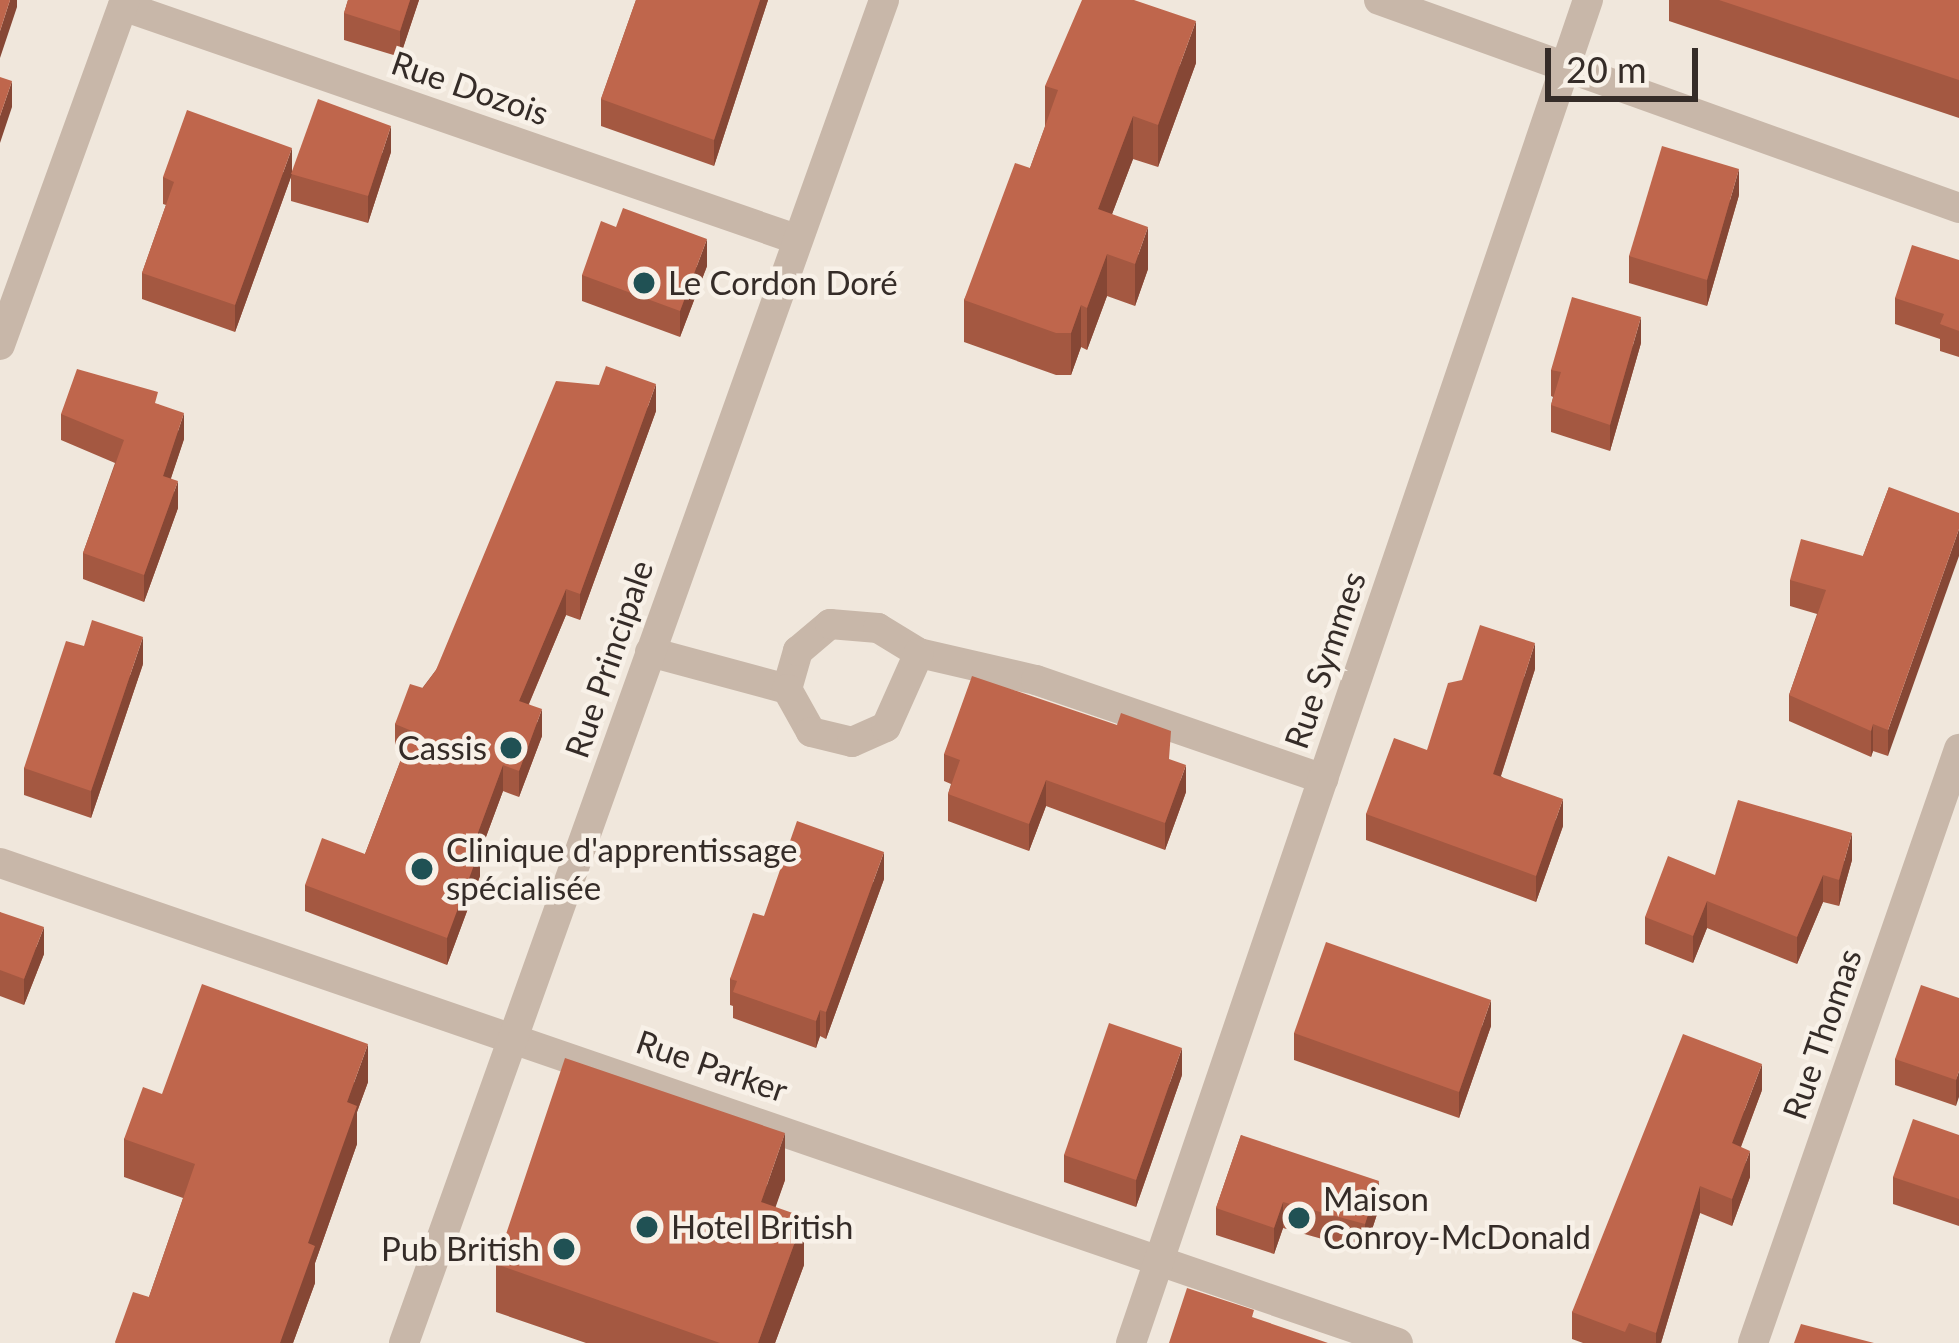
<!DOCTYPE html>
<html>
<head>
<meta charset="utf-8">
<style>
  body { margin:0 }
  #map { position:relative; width:1959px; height:1343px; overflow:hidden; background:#f0e7dc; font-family:Lato,sans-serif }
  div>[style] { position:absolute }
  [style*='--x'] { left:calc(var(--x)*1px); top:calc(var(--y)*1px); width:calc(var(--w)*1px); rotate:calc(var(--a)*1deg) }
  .minor>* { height:30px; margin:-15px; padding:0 15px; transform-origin:15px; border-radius:15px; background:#c8b7a9 }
  .wall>* { inset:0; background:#a45841 }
  .shaded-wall>* { inset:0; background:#864735 }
  .building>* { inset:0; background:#bf664c }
  .dots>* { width:33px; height:33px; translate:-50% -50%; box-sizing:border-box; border:6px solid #f8f1e8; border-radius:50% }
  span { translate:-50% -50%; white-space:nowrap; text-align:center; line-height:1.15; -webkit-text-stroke:9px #f8f1e8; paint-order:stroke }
  .street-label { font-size:33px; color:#352c28 }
  .poi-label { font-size:33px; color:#352c28 }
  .left { translate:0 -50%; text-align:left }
  .right { translate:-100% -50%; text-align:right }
  .scale { position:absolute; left:1545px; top:48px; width:153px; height:54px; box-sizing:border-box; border:6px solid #352c28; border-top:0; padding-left:15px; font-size:36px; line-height:42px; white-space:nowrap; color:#352c28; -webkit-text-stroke:9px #f8f1e8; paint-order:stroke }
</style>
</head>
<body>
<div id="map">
  <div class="minor">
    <div style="--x:1379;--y:0;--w:616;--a:19.73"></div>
    <div style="--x:123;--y:6;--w:709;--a:19.1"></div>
    <div style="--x:0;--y:345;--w:367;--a:-70.1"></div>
    <div style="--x:650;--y:652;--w:142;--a:15.1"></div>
    <div style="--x:787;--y:689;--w:40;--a:-74"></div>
    <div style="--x:798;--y:651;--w:42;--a:-40.2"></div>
    <div style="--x:830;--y:624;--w:48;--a:4.8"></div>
    <div style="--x:878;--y:628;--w:48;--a:31.4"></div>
    <div style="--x:919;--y:653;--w:120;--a:13"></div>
    <div style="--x:1036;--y:680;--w:304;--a:19"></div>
    <div style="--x:787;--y:689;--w:49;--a:60.8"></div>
    <div style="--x:811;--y:732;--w:42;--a:13.7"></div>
    <div style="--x:852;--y:742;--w:37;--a:-24"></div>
    <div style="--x:886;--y:727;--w:81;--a:-66"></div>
    <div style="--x:0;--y:863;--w:1478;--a:18.95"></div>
    <div style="--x:404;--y:1343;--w:1426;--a:-70.33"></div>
    <div style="--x:1131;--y:1343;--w:1419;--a:-71.21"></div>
    <div style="--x:1753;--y:1343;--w:629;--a:-70.87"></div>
  </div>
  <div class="wall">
    <div style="clip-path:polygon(348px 0,419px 0,400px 57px,344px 40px,344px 13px)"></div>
    <div style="clip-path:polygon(636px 0,768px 0,714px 166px,601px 126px,601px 99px)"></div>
    <div style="clip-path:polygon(1669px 0,1959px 0,1959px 118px,1669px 21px)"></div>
    <div style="clip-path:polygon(1196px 63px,1158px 167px,1133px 159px,1112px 214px,1148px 269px,1135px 306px,1107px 296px,1087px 350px,1081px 347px,1071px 375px,1056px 375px,964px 342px,964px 300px,1030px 168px,1045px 127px,1045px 86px)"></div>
    <div style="clip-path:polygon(391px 152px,368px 223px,291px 201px,291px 177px,235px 332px,142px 299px,142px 273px,166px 205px,163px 204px,163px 177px,292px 172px)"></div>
    <div style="clip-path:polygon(1739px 195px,1707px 306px,1629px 283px,1629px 256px)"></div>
    <div style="clip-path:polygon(1959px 260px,1959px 357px,1940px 351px,1940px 339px,1895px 324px,1895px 298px)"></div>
    <div style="clip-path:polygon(707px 266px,680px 337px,582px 301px,582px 275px)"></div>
    <div style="clip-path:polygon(1641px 343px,1610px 451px,1551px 432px,1551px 405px,1553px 397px,1551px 396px,1551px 370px)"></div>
    <div style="clip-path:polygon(599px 385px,656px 411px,580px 620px,566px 615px,529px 704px,542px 736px,519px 797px,503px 791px,480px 853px,480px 876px,447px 965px,305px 911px,305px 885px,365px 854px,403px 754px,395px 751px,395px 724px,436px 670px)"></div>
    <div style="clip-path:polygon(158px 404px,184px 439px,171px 478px,178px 508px,144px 602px,83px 579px,83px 553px,115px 463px,61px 440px,61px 414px)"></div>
    <div style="clip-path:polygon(1889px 487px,1888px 756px,1873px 751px,1871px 757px,1789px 721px,1789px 695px,1817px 614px,1790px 606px,1790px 580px,1863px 556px)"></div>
    <div style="clip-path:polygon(143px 664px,91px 818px,24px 795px,24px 768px)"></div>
    <div style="clip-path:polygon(1535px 669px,1501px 776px,1563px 826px,1536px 902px,1366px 840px,1366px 814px,1427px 750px)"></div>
    <div style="clip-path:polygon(944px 754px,1171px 760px,1186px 792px,1165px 850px,1046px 806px,1029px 851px,948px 821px,948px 794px,951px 784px,944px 781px)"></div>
    <div style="clip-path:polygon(1852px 860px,1839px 906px,1823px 902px,1797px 964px,1707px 928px,1693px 963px,1645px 944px,1645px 917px,1715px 875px)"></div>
    <div style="clip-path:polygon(884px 879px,826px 1039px,820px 1036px,816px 1048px,733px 1018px,733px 1006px,730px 1005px,730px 979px,764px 916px)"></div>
    <div style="clip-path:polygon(0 912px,44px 954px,24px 1005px,0 996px)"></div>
    <div style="clip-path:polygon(1959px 998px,1956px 1106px,1895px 1085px,1895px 1059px)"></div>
    <div style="clip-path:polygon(1491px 1026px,1459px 1118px,1294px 1060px,1294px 1033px)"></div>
    <div style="clip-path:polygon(1182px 1075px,1136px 1207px,1064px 1182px,1064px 1155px)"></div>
    <div style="clip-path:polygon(368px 1082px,357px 1112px,357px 1144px,315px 1263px,315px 1283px,293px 1343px,115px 1343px,149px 1297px,183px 1198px,124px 1177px,124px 1139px,162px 1094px)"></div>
    <div style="clip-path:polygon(1762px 1090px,1741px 1147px,1750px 1177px,1732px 1226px,1700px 1213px,1661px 1343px,1583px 1343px,1572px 1339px,1572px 1312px)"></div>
    <div style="clip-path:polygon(1241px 1135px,1379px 1208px,1365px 1251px,1283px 1228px,1274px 1254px,1216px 1235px,1216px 1208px)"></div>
    <div style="clip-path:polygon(1959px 1135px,1959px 1226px,1893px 1204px,1893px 1177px)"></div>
    <div style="clip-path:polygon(785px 1180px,775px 1207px,804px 1265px,775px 1343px,586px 1343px,496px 1312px,496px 1264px)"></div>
  </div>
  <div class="shaded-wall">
    <div style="clip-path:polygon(10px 0,17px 0,17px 7px,0 58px,0 31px)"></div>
    <div style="clip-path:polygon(410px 0,419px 0,400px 57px,400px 31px)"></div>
    <div style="clip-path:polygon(760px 0,768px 0,714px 166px,714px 140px)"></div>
    <div style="clip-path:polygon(1196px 21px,1196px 63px,1158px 167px,1158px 125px)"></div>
    <div style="clip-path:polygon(12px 81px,12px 107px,0 143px,0 116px)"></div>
    <div style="clip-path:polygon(1133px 116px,1133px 159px,1098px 251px,1098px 209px)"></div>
    <div style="clip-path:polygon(391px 126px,391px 152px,368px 223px,368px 196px)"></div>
    <div style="clip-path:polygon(292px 148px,292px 174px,235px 332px,235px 305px)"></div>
    <div style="clip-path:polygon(1739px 169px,1739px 195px,1707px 306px,1707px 280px)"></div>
    <div style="clip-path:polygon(1148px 227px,1148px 269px,1135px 306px,1135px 264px)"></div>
    <div style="clip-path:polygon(707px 239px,707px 266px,680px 337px,680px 311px)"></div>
    <div style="clip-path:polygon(1107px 254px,1107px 296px,1087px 350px,1087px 308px)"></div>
    <div style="clip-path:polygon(1081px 305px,1081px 347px,1071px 375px,1071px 333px)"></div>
    <div style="clip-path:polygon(1641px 317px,1641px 343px,1610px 451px,1610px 425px)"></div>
    <div style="clip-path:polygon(656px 384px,656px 411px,580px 620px,580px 594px)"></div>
    <div style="clip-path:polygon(184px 413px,184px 439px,163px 502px,163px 476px)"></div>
    <div style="clip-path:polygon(178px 481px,178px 508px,144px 602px,144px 575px)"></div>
    <div style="clip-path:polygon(1959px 529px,1959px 556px,1888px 756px,1888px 730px)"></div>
    <div style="clip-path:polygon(566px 589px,566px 615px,519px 727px,519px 701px)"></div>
    <div style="clip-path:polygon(143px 637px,143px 664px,91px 818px,91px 791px)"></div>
    <div style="clip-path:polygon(1535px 643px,1535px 669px,1493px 800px,1493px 774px)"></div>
    <div style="clip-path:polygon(542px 709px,542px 736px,519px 797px,519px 771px)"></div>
    <div style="clip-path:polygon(1873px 724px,1873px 751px,1871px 757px,1871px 731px)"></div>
    <div style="clip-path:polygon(503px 765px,503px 791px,480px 853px,480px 876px,447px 965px,447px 938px,473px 846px)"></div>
    <div style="clip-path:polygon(1186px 765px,1186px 792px,1165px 850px,1165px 823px)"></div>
    <div style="clip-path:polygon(1046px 780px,1046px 806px,1029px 851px,1029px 824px)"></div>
    <div style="clip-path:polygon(1563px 799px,1563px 826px,1536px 902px,1536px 876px)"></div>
    <div style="clip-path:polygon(1852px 833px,1852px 860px,1839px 906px,1839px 880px)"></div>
    <div style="clip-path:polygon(884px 852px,884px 879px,826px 1039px,826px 1012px)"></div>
    <div style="clip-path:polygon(1823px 875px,1823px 902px,1797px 964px,1797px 937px)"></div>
    <div style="clip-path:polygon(1707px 901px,1707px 928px,1693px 963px,1693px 936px)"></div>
    <div style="clip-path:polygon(44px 927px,44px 954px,24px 1005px,24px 979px)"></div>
    <div style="clip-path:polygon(1491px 1000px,1491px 1026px,1459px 1118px,1459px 1092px)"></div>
    <div style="clip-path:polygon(820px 1010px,820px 1036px,816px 1048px,816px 1021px)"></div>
    <div style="clip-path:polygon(368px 1044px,368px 1082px,357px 1112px,357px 1144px,315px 1263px,315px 1283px,293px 1343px,280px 1343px,347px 1102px)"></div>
    <div style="clip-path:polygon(1182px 1048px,1182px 1075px,1136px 1207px,1136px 1180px)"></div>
    <div style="clip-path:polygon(1762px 1064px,1762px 1090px,1732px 1170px,1732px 1143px)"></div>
    <div style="clip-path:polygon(1959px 1071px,1959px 1097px,1956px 1106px,1956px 1080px)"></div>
    <div style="clip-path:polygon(785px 1133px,785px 1180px,761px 1249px,761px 1202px)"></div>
    <div style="clip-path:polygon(1750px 1151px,1750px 1177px,1732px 1226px,1732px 1199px)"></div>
    <div style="clip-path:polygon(1379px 1181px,1379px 1208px,1365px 1251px,1365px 1224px)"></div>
    <div style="clip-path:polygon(1700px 1186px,1700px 1213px,1661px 1343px,1656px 1343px,1656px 1333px)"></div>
    <div style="clip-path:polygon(1283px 1202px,1283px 1228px,1274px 1254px,1274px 1228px)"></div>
    <div style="clip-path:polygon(804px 1217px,804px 1265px,775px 1343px,758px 1343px)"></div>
  </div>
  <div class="building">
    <div style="clip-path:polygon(0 0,10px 0,0 31px)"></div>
    <div style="clip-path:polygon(348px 0,410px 0,400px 31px,344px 13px)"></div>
    <div style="clip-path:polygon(636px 0,760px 0,714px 140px,601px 99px)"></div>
    <div style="clip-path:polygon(1082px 0,1134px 0,1196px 21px,1158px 125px,1133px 116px,1098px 209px,1148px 227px,1135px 264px,1107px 254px,1087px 308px,1081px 305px,1071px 333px,1056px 333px,964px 300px,1015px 163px,1030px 168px,1058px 90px,1045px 86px)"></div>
    <div style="clip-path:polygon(1719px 0,1959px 0,1959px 80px)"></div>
    <div style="clip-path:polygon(0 77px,12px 81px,0 116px)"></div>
    <div style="clip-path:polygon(318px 99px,391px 126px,368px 196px,291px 174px)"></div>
    <div style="clip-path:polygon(187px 110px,292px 148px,235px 305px,142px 273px,174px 182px,163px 177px)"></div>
    <div style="clip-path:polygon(1662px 146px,1739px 169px,1707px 280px,1629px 256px)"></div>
    <div style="clip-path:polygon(623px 208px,707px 239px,680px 311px,582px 275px,601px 221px,616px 227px)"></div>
    <div style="clip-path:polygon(1912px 245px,1959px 260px,1959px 331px,1940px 324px,1944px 314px,1895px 298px)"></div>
    <div style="clip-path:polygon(1572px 297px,1641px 317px,1610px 425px,1551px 405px,1561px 372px,1551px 370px)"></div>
    <div style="clip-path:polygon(606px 366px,656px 384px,580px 594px,566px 589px,519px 701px,542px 709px,519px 771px,503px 765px,473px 846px,480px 849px,447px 938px,305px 885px,322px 838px,365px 854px,412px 731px,395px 724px,410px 684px,423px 688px,436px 670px,556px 381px,599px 385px)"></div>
    <div style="clip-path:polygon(77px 369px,158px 392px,155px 403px,184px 413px,163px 476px,178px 481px,144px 575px,83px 553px,124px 440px,61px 414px)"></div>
    <div style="clip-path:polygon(1889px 487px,1959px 513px,1959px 529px,1888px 730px,1873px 724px,1871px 731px,1789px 695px,1826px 590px,1790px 580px,1801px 539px,1863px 556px)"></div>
    <div style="clip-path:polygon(92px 620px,143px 637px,91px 791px,24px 768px,66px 641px,84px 646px)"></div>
    <div style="clip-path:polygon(1480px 625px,1535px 643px,1493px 774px,1563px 799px,1536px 876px,1366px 814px,1394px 738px,1427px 750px,1448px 683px,1462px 680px)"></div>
    <div style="clip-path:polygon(972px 676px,1117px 725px,1121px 713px,1171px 731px,1169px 759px,1186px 765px,1165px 823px,1046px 780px,1029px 824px,948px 794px,960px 760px,944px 754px)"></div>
    <div style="clip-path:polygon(1738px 800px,1852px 833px,1839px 880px,1823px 875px,1797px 937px,1707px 901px,1693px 936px,1645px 917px,1668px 856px,1715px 875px)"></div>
    <div style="clip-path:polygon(797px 821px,884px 852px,826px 1012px,820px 1010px,816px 1021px,733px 992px,737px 981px,730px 979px,753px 913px,764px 916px)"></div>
    <div style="clip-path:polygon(0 912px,44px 927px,24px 979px,0 970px)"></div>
    <div style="clip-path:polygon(1326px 942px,1491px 1000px,1459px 1092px,1294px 1033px)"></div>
    <div style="clip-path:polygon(202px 984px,368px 1044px,347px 1102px,357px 1106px,308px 1243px,315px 1246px,280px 1343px,117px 1343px,115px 1342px,133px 1292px,149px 1297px,195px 1164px,124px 1139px,143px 1087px,162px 1094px)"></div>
    <div style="clip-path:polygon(1921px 985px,1959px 998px,1959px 1071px,1956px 1080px,1895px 1059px)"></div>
    <div style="clip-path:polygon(1109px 1023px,1182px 1048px,1136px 1180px,1064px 1155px)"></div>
    <div style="clip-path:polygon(1683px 1034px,1762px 1064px,1732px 1143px,1750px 1151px,1732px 1199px,1700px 1186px,1656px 1333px,1629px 1323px,1625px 1332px,1572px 1312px)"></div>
    <div style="clip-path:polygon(565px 1058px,785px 1133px,761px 1202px,804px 1217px,758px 1343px,720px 1343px,496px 1264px)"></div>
    <div style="clip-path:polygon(1913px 1119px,1959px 1135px,1959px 1199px,1893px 1177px)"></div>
    <div style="clip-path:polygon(1241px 1135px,1379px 1181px,1365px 1224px,1283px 1202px,1274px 1228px,1216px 1208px)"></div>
    <div style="clip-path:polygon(1187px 1288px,1254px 1310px,1252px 1317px,1328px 1343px,1169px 1343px)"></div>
    <div style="clip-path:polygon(1801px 1324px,1874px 1343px,1794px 1343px)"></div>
  </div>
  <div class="dots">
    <div style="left:644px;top:283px;background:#205154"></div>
    <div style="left:511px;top:748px;background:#205154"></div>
    <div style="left:422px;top:869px;background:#205154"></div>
    <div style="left:1299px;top:1218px;background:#205154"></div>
    <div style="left:647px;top:1227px;background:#205154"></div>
    <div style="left:564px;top:1249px;background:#205154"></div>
  </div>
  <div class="street-label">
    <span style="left:470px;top:88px;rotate:19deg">Rue Dozois</span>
    <span style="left:609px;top:659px;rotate:-71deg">Rue Principale</span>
    <span style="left:1325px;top:660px;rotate:-71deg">Rue Symmes</span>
    <span style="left:1822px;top:1034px;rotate:-71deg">Rue Thomas</span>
    <span style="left:712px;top:1066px;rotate:19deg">Rue Parker</span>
  </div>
  <div class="poi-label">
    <span class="left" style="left:668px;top:283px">Le Cordon Doré</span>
    <span class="right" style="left:487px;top:748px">Cassis</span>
    <span class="left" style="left:446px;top:869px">Clinique d'apprentissage<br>spécialisée</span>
    <span class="left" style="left:1323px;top:1218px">Maison<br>Conroy-McDonald</span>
    <span class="left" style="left:671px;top:1227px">Hotel British</span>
    <span class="right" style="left:540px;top:1249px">Pub British</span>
  </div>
  <div class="scale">20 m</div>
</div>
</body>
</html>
